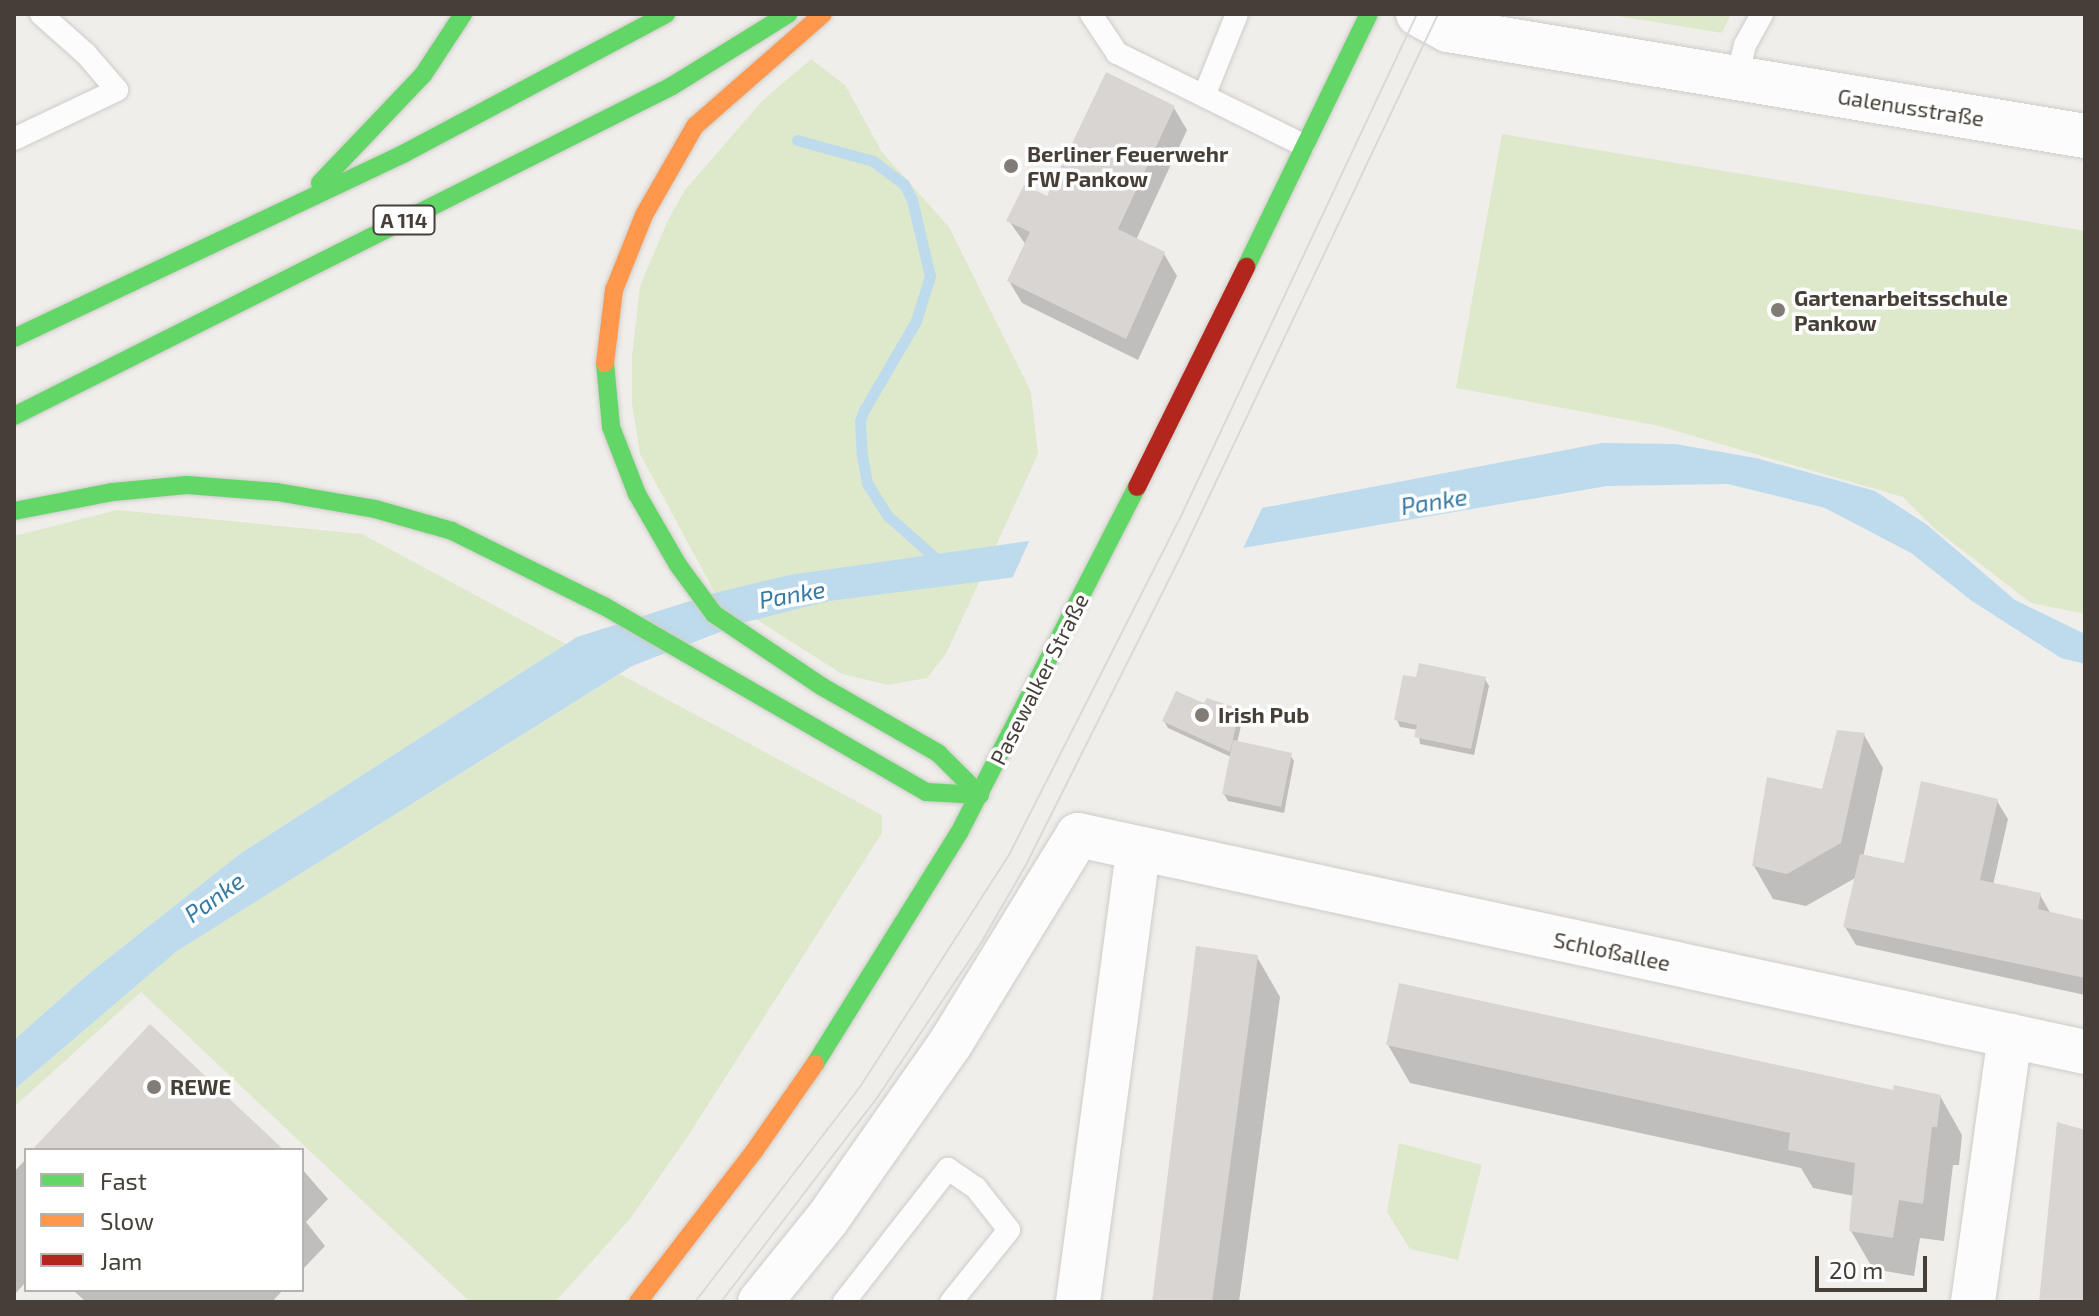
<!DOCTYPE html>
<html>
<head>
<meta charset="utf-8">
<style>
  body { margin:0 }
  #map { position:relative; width:2099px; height:1316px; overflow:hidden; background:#f0eeeb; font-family:"Exo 2",sans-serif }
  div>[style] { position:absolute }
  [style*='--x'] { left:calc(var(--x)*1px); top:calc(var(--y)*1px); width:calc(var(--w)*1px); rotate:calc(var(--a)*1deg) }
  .green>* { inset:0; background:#dee9cc }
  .water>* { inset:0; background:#bddbec }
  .pier>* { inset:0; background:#f0eeeb }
  .shadow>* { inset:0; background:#0003 }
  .stream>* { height:11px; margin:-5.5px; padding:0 5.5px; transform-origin:5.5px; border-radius:5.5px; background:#bddbec }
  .building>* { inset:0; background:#d8d5d2 }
  .roads { filter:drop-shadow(0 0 2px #ceccc8) drop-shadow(0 0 2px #ceccc8) }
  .lane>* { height:22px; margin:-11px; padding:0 11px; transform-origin:11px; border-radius:11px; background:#fdfcfc }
  .street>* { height:44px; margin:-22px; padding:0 22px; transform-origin:22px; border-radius:22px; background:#fdfcfc }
  .fast>* { height:18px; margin:-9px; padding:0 9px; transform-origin:9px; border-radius:9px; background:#63d668 }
  .slow>* { height:18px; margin:-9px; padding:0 9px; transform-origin:9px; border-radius:9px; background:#ff974d }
  .jam>* { height:18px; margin:-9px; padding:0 9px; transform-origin:9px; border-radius:9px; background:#b3261e }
  .tram>* { height:2px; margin:-1px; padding:0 1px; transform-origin:1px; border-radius:1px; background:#d9d9d8 }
  .dots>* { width:22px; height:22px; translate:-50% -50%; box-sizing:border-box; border:4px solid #fff; border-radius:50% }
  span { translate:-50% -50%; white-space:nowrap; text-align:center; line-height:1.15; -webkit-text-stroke:7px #fff; paint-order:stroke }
  .shield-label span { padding:2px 6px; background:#fff; border:2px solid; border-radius:6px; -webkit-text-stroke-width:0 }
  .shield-label { font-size:20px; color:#463f37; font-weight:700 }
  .street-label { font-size:22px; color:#463f37 }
  .poi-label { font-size:22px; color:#463f37; font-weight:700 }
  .left { translate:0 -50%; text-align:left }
  .water-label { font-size:24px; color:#347aa3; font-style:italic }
  .frame { position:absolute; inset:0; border:16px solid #463f37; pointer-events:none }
  .legend { position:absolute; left:24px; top:1148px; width:280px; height:144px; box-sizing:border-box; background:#fff; border:2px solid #b5b2af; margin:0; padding:10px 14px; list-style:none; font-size:24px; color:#463f37 }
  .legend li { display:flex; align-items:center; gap:16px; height:40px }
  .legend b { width:40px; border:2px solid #b5b2af }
  .scale { position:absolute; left:1815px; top:1256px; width:112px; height:36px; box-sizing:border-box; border:4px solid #463f37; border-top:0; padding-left:10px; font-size:24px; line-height:28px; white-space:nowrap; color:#463f37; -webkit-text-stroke:6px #fff; paint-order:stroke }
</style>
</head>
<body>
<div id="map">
  <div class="green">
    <div style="clip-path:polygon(1605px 14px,1731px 14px,1722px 33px)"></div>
    <div style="clip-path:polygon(811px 59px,845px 85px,882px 152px,949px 227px,1031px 392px,1038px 454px,946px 654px,927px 678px,888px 685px,842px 674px,715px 593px,640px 454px,632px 404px,632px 356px,640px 286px,668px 220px,685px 190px,763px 100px)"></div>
    <div style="clip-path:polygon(1502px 134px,2085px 231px,2085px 614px,2031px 603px,1935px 529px,1903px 497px,1659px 426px,1456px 388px)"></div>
    <div style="clip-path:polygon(117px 510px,362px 534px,566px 644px,241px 853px,86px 976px,14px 1040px,14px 536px)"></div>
    <div style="clip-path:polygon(620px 674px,882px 815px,882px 833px,686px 1139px,630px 1219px,555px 1302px,470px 1302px,141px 992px,14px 1107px,14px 1090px,177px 951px)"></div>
    <div style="clip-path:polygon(1399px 1143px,1482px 1165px,1458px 1260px,1410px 1249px,1387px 1212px)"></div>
  </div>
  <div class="water">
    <div style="clip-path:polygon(1602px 443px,1675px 444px,1756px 458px,1875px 491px,1926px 524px,2015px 600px,2085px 634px,2085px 664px,2061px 658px,1972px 601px,1911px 553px,1825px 508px,1728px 484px,1607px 486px,1243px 548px,829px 601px,746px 622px,632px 666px,177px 951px,14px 1090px,14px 1040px,86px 976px,241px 853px,577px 637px,715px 593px,789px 575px,1262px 508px)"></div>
  </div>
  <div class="pier">
    <div style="clip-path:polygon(1264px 504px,1241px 553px,1010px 583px,1032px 535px)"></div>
  </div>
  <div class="shadow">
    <div style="clip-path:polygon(1174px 108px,1187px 130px,1136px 240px,1164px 254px,1177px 276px,1138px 360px,1022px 303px,1009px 281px,1026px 245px,1009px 221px,1048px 198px)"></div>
    <div style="clip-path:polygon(1485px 679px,1489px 686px,1474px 755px,1420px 744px,1418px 730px,1400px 727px,1397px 720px)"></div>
    <div style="clip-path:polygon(1205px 706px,1239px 710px,1243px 717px,1237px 743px,1290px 755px,1294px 761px,1284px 813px,1228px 801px,1224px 794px,1231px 757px,1168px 728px,1164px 721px)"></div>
    <div style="clip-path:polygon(1864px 735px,1883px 768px,1863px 857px,1906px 866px,1997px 801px,2008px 819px,1993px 885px,2040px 895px,2051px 914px,2085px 922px,2085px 995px,1856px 945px,1845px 927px,1857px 877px,1806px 906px,1773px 899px,1754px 866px,1824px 792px)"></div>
    <div style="clip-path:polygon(1257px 957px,1280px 997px,1239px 1302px,1154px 1302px)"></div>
    <div style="clip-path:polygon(1388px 1045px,1940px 1096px,1962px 1135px,1959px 1165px,1953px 1165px,1944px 1241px,1920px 1238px,1914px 1276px,1873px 1269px,1851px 1231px,1854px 1196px,1813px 1188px,1801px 1168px,1410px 1083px)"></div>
    <div style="clip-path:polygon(26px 1159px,26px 1282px,14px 1295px,14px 1172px)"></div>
    <div style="clip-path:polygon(302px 1169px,328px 1199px,306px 1222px,325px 1246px,302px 1270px)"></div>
    <div style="clip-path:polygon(73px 1290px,283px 1290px,272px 1302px,86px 1302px)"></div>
  </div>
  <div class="stream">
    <div style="--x:797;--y:140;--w:79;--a:15.4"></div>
    <div style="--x:873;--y:161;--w:39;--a:37"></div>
    <div style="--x:904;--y:184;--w:18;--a:63"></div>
    <div style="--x:912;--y:200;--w:78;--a:76.7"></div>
    <div style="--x:930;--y:276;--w:47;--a:107.3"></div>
    <div style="--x:916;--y:321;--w:103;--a:120.3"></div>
    <div style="--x:864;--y:410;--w:12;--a:110"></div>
    <div style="--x:860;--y:421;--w:34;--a:87"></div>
    <div style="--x:862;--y:455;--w:28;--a:80"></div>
    <div style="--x:867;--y:483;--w:39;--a:58"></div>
    <div style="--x:888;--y:516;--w:71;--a:41.6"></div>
  </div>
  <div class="building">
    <div style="clip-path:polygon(1106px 72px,1175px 106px,1118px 229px,1165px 252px,1126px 339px,1007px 281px,1030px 232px,1006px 221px,1024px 185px,1047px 196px)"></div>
    <div style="clip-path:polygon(1419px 663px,1486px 677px,1471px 749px,1414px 737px,1417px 725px,1394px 720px,1403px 675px,1416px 677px)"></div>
    <div style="clip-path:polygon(1176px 691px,1204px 703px,1207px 698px,1240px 709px,1230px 752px,1162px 721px)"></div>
    <div style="clip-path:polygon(1837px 730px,1865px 733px,1841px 843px,1787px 874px,1752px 866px,1767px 777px,1822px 789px)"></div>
    <div style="clip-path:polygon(1233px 740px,1292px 753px,1281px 807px,1222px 794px)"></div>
    <div style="clip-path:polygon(1921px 781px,1998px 799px,1980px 880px,2041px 893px,2038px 909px,2085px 920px,2085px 978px,1843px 927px,1860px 854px,1904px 863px)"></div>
    <div style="clip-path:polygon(1196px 946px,1258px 955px,1212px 1302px,1152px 1302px)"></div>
    <div style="clip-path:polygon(1399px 983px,1893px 1090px,1894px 1085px,1941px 1095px,1937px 1127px,1932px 1127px,1923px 1204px,1899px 1200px,1893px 1238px,1849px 1231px,1855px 1163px,1788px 1150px,1790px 1133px,1386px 1045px)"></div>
    <div style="clip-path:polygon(150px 1024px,284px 1150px,32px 1150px)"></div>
    <div style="clip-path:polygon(2057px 1122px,2085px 1130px,2085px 1302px,2039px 1302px)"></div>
  </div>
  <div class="roads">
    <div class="lane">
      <div style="--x:1091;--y:14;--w:47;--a:56.3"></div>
      <div style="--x:1117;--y:53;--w:208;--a:26.3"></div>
      <div style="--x:1737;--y:77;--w:33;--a:-76"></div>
      <div style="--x:1745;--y:45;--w:35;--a:-61"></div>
      <div style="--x:1204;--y:96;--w:88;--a:-68.1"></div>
      <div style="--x:14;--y:139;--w:114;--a:-25.4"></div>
      <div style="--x:117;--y:90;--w:48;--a:-130.7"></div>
      <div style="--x:86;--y:54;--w:60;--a:-138.4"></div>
      <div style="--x:844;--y:1302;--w:169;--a:-52"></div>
      <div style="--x:948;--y:1169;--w:34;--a:34"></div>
      <div style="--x:976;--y:1188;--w:53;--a:51.8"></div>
      <div style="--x:1009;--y:1230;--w:92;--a:128.9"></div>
    </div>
    <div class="street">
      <div style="--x:1418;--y:14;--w:34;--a:28"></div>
      <div style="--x:1448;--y:30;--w:646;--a:9.45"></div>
      <div style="--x:760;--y:1302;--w:108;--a:-51"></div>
      <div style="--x:828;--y:1218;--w:213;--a:-55"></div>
      <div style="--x:950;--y:1044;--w:245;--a:-58.5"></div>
      <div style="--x:1078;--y:835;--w:1030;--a:12.16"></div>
      <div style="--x:1078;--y:1302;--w:456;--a:-82.4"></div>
      <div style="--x:1973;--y:1302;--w:269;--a:-82.1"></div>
    </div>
    <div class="fast">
      <div style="--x:320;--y:183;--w:149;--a:-46.4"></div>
      <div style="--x:423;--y:75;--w:73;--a:-56.7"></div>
      <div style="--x:1246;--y:267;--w:281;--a:-64.1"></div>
      <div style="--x:14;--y:338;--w:430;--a:-25.3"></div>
      <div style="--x:403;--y:154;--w:298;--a:-28"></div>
      <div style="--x:605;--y:363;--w:64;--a:84.6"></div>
      <div style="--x:611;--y:427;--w:72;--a:68.8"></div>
      <div style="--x:637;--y:494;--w:82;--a:60"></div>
      <div style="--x:678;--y:565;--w:61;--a:53.7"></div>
      <div style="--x:714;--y:614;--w:129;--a:33.9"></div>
      <div style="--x:821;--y:686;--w:135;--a:29.8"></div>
      <div style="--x:938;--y:753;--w:59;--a:45"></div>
      <div style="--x:14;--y:416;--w:736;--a:-26.63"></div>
      <div style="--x:672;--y:86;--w:137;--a:-31.8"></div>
      <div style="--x:14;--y:511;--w:101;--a:-10.9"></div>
      <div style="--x:113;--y:492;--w:74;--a:-5.4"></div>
      <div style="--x:187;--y:485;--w:90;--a:4.4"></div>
      <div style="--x:277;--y:492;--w:99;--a:9.8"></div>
      <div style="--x:375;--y:509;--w:80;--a:15.9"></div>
      <div style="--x:452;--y:531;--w:169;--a:26.3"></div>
      <div style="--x:604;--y:606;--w:372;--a:30"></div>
      <div style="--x:926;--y:792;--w:54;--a:3.2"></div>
      <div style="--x:815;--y:1064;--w:274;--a:-58.1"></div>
      <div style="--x:960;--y:831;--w:387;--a:-62.8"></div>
    </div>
    <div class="slow">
      <div style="--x:605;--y:363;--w:74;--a:-83"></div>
      <div style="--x:614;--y:290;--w:81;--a:-68.2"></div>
      <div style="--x:644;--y:215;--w:103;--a:-60.2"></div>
      <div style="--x:695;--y:126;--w:170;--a:-41.2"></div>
      <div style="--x:638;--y:1302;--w:192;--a:-52.4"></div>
      <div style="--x:755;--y:1150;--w:105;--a:-55.1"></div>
    </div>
    <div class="jam">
      <div style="--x:1137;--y:487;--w:246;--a:-63.6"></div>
    </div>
  </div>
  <div class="tram">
    <div style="--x:695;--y:1302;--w:271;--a:-52.5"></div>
    <div style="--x:860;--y:1087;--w:276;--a:-57.3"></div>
    <div style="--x:1009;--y:855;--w:382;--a:-63.1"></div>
    <div style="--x:1182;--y:514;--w:552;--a:-64.83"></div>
    <div style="--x:721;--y:1302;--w:260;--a:-52.6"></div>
    <div style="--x:879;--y:1095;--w:183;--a:-56.1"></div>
    <div style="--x:981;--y:943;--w:92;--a:-60.1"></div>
    <div style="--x:1027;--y:863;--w:335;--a:-63.4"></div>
    <div style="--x:1177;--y:564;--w:609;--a:-64.61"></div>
  </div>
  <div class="dots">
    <div style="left:1011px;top:166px;background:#827c76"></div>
    <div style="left:1778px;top:310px;background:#827c76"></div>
    <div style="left:1202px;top:715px;background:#827c76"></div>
    <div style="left:154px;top:1087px;background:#827c76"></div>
  </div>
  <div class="shield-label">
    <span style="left:404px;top:220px">A 114</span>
  </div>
  <div class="street-label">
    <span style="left:1911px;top:107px;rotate:9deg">Galenusstraße</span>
    <span style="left:1039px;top:679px;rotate:-63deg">Pasewalker Straße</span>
    <span style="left:1612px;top:951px;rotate:12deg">Schloßallee</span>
  </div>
  <div class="poi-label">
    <span class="left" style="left:1027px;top:166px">Berliner Feuerwehr<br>FW Pankow</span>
    <span class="left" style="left:1794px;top:310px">Gartenarbeitsschule<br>Pankow</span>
    <span class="left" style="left:1218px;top:715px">Irish Pub</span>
    <span class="left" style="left:170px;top:1087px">REWE</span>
  </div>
  <div class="water-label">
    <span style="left:1434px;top:501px;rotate:-9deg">Panke</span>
    <span style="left:792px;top:594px;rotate:-10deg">Panke</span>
    <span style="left:214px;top:897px;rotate:-36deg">Panke</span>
  </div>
  <div class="frame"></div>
  <ul class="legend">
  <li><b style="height:10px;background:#63d668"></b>Fast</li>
  <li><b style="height:10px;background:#ff974d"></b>Slow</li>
  <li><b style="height:10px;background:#b3261e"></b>Jam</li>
  </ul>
  <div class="scale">20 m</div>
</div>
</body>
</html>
